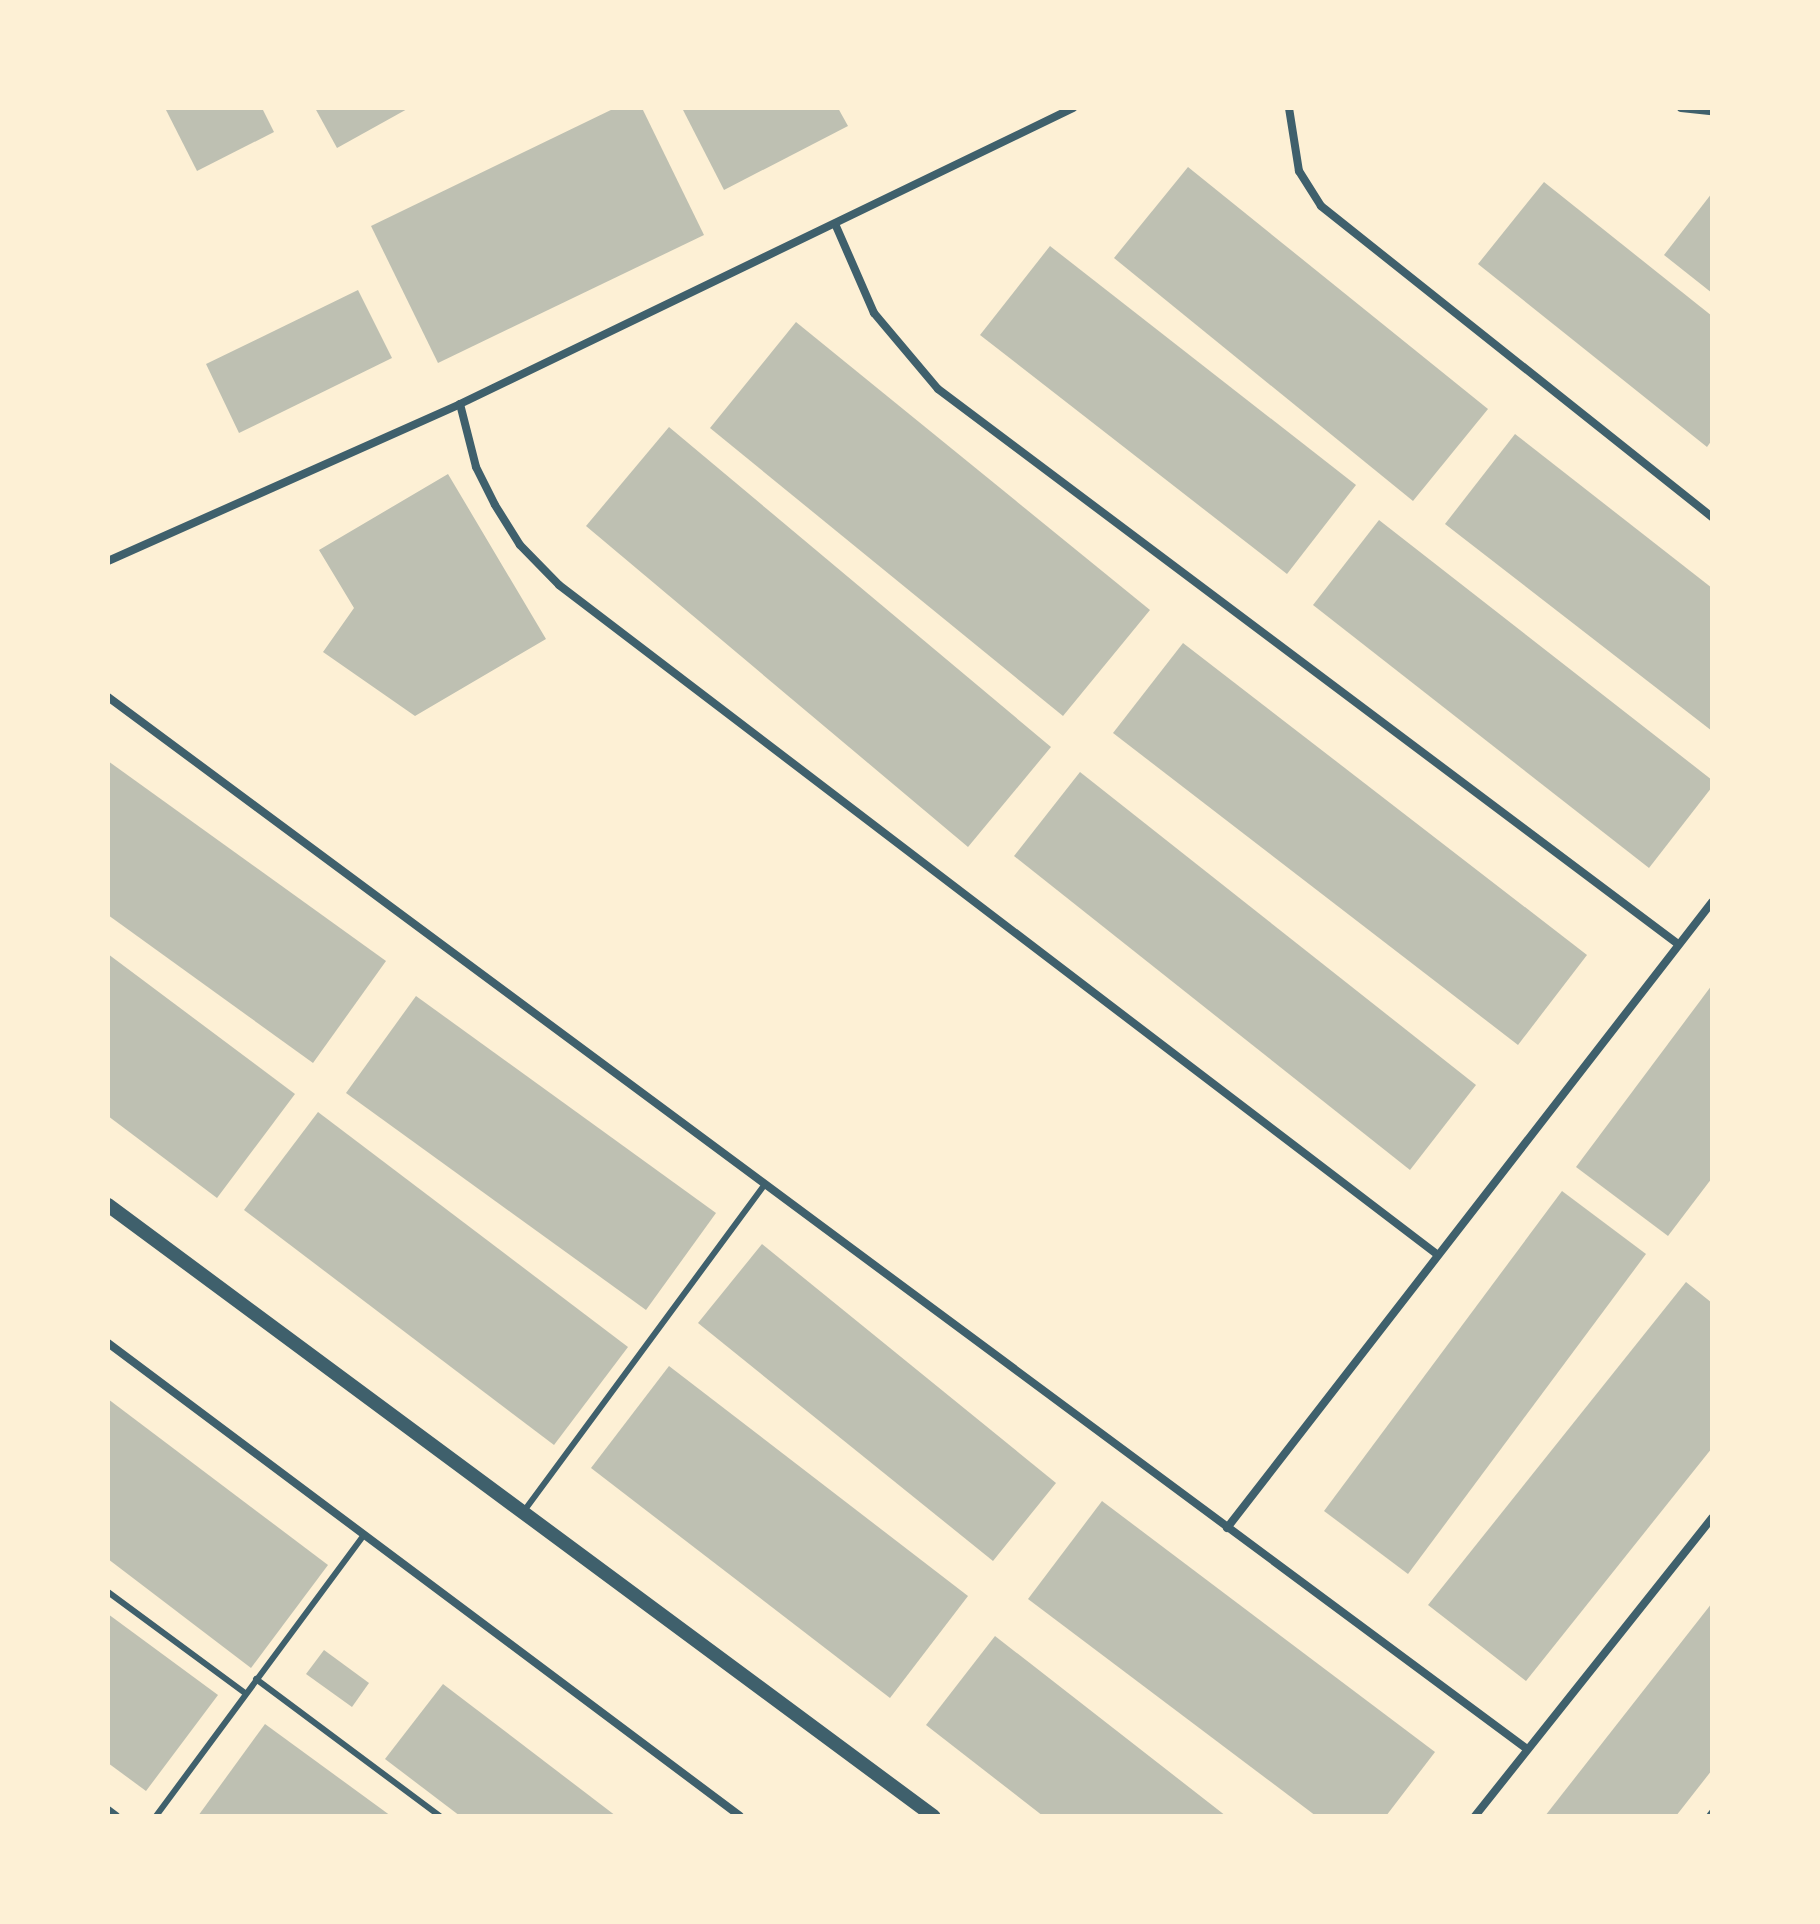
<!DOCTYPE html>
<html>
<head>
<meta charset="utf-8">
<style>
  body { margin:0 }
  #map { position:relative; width:1820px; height:1924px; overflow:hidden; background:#fdf0d5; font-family:Quicksand,sans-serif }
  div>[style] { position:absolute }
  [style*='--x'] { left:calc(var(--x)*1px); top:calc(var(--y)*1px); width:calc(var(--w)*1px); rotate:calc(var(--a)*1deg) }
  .building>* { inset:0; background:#bec0b2 }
  .service>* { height:6px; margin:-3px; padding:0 3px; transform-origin:3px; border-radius:3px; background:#3f606c }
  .minor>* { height:8px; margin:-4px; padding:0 4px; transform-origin:4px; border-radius:4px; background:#3f606c }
  .tertiary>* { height:14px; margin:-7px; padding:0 7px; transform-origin:7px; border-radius:7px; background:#3f606c }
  span { translate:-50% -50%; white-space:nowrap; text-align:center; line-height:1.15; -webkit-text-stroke:8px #fdf0d5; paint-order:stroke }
  .frame { position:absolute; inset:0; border:110px solid #fdf0d5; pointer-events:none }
</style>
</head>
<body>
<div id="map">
  <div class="building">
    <div style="clip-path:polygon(165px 108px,262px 108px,274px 132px,197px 171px)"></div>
    <div style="clip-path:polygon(315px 108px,409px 108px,337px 148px)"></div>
    <div style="clip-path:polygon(615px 108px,642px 108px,704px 235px,438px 363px,371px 226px)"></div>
    <div style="clip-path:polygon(682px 108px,838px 108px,848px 126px,724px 190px)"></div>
    <div style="clip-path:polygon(1188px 167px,1488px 409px,1413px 501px,1114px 258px)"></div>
    <div style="clip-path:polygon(1544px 182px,1712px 316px,1712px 440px,1707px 447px,1478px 264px)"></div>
    <div style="clip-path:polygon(1712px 193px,1712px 293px,1664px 255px)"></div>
    <div style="clip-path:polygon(1050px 246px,1356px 485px,1287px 574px,980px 335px)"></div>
    <div style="clip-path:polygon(358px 290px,392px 358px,239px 433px,206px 364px)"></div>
    <div style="clip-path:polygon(796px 322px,1150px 610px,1063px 716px,710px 428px)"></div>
    <div style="clip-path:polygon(669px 427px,1051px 747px,968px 847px,586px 526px)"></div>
    <div style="clip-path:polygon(1515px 434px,1712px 588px,1712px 731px,1445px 524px)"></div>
    <div style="clip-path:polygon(448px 474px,546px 639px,415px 716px,323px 652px,354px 608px,319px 550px)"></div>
    <div style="clip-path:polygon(1379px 520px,1712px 780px,1712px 787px,1649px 868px,1313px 605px)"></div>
    <div style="clip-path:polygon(1183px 643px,1587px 955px,1518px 1045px,1113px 733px)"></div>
    <div style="clip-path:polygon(108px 761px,386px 961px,313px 1063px,108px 915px)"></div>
    <div style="clip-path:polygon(1080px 772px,1476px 1085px,1410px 1170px,1014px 856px)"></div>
    <div style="clip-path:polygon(108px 954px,295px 1094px,217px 1198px,108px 1116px)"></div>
    <div style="clip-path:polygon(1712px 985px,1712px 1178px,1668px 1236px,1576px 1167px)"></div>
    <div style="clip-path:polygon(416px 996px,716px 1213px,646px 1310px,346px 1093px)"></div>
    <div style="clip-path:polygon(318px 1112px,628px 1347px,554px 1445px,244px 1210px)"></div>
    <div style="clip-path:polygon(1562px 1191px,1646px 1254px,1408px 1574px,1324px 1511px)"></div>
    <div style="clip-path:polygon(762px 1244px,1056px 1483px,993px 1561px,698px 1323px)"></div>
    <div style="clip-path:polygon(1686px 1282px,1712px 1303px,1712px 1448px,1526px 1681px,1428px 1605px)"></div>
    <div style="clip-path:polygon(669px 1366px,968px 1596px,890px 1698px,591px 1468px)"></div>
    <div style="clip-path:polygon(108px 1399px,328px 1565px,251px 1668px,108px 1559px)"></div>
    <div style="clip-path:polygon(1102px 1501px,1435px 1752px,1386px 1816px,1316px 1816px,1028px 1599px)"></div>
    <div style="clip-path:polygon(1712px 1603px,1712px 1770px,1676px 1816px,1545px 1816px)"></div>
    <div style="clip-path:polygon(108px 1614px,218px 1695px,146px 1791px,108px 1763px)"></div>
    <div style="clip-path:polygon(995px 1636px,1226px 1816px,1043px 1816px,926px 1725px)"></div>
    <div style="clip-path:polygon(324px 1650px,369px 1683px,352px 1707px,306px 1674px)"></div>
    <div style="clip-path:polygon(443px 1684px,616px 1816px,460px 1816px,385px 1759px)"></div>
    <div style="clip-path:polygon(265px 1724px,391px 1816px,198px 1816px)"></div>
  </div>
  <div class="service">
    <div style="--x:524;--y:1511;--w:405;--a:-53.6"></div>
    <div style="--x:108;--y:1592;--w:170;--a:36.4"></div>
    <div style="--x:256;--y:1679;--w:229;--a:36.7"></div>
    <div style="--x:156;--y:1816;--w:348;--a:-53.5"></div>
    <div style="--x:1709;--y:1816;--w:5;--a:-53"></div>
  </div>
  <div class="minor">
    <div style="--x:1289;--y:108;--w:64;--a:81"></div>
    <div style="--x:1299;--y:171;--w:41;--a:57.8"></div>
    <div style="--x:1321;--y:206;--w:500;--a:38.5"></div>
    <div style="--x:1681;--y:108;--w:31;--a:6"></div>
    <div style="--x:836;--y:226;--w:95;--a:66.4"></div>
    <div style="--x:874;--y:313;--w:99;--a:49.9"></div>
    <div style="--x:938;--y:389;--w:925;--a:36.87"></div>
    <div style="--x:460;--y:404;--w:65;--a:75.7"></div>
    <div style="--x:476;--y:467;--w:42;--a:63.4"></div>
    <div style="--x:495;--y:505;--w:47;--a:58"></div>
    <div style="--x:520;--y:545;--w:56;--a:45.7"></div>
    <div style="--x:559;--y:585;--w:1105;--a:37.32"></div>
    <div style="--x:108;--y:561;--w:385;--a:-24"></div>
    <div style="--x:460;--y:404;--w:681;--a:-25.77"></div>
    <div style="--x:108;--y:697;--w:1766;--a:36.55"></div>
    <div style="--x:108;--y:1343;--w:789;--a:36.81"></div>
    <div style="--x:1227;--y:1528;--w:792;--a:-52.23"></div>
    <div style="--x:108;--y:1810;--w:10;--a:37"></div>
    <div style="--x:1475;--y:1816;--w:381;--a:-51.5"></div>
  </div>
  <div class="tertiary">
    <div style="--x:108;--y:1205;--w:1027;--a:36.52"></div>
  </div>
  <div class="frame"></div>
</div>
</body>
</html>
